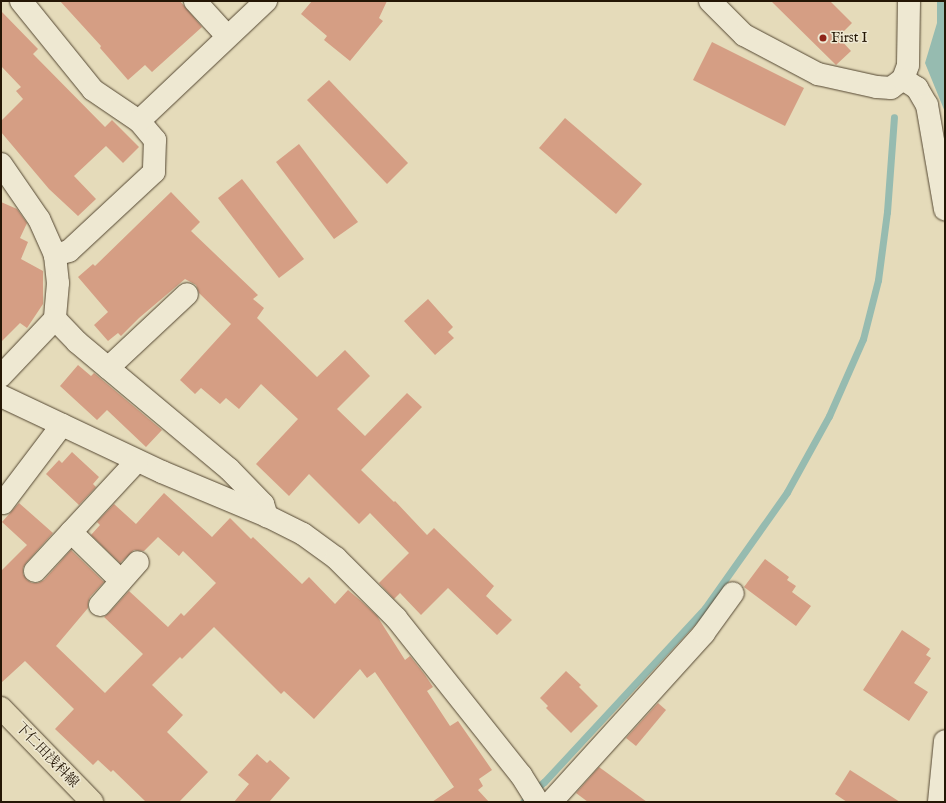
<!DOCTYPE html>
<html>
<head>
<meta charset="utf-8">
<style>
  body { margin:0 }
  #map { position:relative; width:946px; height:803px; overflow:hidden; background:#e5dbba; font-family:"IM FELL English","Noto Serif JP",serif }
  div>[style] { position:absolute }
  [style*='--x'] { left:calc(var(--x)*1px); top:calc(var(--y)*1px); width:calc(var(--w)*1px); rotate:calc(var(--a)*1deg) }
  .water>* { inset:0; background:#96bbb0 }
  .stream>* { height:7px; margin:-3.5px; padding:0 3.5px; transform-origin:3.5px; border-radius:3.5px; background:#96bbb0 }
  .building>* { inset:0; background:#d59e84 }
  .roads { filter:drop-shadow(0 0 1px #544732) drop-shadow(0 0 1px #544732) }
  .minor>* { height:22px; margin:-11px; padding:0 11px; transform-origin:11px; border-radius:11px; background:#eee8d2 }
  .primary>* { height:22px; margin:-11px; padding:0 11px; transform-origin:11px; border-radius:11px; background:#e5dbba }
  .dots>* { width:11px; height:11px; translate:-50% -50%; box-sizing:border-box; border:2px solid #eee8d2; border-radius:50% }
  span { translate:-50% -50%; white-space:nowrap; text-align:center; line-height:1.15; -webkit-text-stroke:3px #eee8d2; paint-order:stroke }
  .poi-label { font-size:14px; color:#241605 }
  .left { translate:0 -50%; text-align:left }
  .street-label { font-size:14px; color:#241605 }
  .frame { position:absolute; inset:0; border:2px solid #241605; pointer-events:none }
</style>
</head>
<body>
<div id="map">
  <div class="water">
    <div style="clip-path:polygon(937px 1px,945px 1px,945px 112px,925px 63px,937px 23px)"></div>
  </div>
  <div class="stream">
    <div style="--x:523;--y:802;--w:29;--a:-44"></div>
    <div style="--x:544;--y:782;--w:237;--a:-47.2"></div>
    <div style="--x:705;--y:608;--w:142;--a:-54.7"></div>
    <div style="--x:787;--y:492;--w:87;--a:-61.1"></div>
    <div style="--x:829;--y:416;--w:84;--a:-66.2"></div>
    <div style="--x:863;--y:339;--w:61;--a:-75.7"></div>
    <div style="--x:878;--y:280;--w:69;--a:-82.5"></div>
    <div style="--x:887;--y:212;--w:95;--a:-85.8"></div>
  </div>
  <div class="building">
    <div style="clip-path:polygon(60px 1px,180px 1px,202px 27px,152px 72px,145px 65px,128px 80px,100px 48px,101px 46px)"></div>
    <div style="clip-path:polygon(312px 1px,387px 1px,379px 18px,383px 21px,350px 61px,324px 40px,327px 36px,301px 14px)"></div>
    <div style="clip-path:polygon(771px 1px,830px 1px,852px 23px,838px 37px,851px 51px,836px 65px)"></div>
    <div style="clip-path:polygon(1px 11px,38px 49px,33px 54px,105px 127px,112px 120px,139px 147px,123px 163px,106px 146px,74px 176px,96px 199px,78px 216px,49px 189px,1px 132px,1px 121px,23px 99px,16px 91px,21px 87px,1px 66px)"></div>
    <div style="clip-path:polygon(712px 42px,804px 88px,785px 126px,693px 80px)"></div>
    <div style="clip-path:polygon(329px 80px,408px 163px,387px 184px,307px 100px)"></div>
    <div style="clip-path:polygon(565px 118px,642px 184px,616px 214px,539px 148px)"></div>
    <div style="clip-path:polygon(299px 144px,358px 222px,334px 239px,276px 162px)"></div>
    <div style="clip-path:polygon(242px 179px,304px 259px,279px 278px,218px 198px)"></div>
    <div style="clip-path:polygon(171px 192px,200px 222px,191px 231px,258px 295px,253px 299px,264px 308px,257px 318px,317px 377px,345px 350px,370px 376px,337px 409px,365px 436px,407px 393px,422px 407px,361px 470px,394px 502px,395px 501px,427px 535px,434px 528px,494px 586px,486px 596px,512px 620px,497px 635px,448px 588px,421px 615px,400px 593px,394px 599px,379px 583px,409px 553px,370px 513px,359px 524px,309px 474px,289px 496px,256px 464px,298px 419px,261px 384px,239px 409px,226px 398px,220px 404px,201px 388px,195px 394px,180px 380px,231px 324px,199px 293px,196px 285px,185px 279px,139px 318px,121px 336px,118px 333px,108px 341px,94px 325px,108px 312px,78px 277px,93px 264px,95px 266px)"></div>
    <div style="clip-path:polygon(1px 202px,17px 209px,27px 223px,20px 238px,28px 242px,21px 259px,43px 271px,43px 304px,27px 328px,20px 323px,1px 342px)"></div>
    <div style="clip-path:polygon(428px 299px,453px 327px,448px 332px,454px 338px,435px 355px,404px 321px)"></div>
    <div style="clip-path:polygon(78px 365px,91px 376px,94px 373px,162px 430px,146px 447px,107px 410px,97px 420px,60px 386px)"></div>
    <div style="clip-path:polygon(72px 452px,99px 477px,93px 484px,96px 487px,79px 505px,46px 474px,59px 460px,62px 463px)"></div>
    <div style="clip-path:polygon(164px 493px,212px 537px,230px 518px,251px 539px,253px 537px,302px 584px,309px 577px,335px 604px,348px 590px,361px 601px,377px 616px,405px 660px,410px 656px,425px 675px,433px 687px,427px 691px,450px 726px,458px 721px,492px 770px,479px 779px,483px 786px,478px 790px,489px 802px,432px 802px,454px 787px,375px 672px,367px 678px,360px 669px,314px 719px,284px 691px,281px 694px,214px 627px,182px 659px,180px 657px,152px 685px,183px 715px,167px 732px,208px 772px,179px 802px,146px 802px,113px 770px,111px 772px,98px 760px,93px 765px,55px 729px,74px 709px,25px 661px,1px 683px,1px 571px,27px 545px,2px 522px,19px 503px,53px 533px,26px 563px,23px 568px,23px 574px,27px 580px,32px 583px,38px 583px,44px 580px,71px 550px,104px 582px,90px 597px,88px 603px,88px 608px,56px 646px,105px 693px,143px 654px,104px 617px,109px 613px,129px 591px,168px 627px,181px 613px,184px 616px,216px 583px,183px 551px,179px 556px,158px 537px,144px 551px,134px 550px,120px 563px,91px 535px,100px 525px,97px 522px,114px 504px,136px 524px)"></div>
    <div style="clip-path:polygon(765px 559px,789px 577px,787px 580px,796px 586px,792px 592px,811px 606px,796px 626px,744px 587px)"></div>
    <div style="clip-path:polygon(902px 630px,930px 649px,926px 655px,931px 658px,914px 683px,928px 692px,909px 721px,863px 690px)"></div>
    <div style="clip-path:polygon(566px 671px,581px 685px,579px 687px,598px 706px,571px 733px,546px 708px,548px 706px,540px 698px)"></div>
    <div style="clip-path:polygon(658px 703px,666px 710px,636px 746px,626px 738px)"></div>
    <div style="clip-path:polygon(257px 754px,267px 763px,270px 760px,290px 778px,269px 802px,234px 802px,249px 784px,238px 775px)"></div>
    <div style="clip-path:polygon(599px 767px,647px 802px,588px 802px,576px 793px)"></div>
    <div style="clip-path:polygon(850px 770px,900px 802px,847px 802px,835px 794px)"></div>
  </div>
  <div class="roads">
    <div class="minor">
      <div style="--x:21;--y:1;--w:114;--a:51"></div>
      <div style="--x:93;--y:90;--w:55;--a:34"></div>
      <div style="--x:139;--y:121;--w:25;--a:50"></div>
      <div style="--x:155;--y:140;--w:32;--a:92"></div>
      <div style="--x:154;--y:172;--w:116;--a:137.1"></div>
      <div style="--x:69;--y:251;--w:15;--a:164"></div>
      <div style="--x:195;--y:1;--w:47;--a:47.6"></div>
      <div style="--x:710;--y:1;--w:48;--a:45"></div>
      <div style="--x:744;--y:35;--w:84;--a:27.8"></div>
      <div style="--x:818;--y:74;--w:60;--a:12.4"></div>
      <div style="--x:877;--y:87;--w:14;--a:4"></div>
      <div style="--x:891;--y:88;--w:15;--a:-37"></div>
      <div style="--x:903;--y:79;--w:15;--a:-70"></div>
      <div style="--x:908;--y:65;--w:64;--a:-89.1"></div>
      <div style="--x:903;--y:79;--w:17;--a:33"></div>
      <div style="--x:917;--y:88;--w:20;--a:60"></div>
      <div style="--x:927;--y:105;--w:106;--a:80.2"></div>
      <div style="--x:139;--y:121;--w:175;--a:-43.4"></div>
      <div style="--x:1;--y:164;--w:67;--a:55.4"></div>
      <div style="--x:39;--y:219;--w:39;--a:66"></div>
      <div style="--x:55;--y:255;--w:28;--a:84"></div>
      <div style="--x:58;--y:283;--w:36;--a:95"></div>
      <div style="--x:55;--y:319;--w:32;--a:46"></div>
      <div style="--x:77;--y:342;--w:198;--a:39.9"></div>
      <div style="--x:229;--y:469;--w:49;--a:45.8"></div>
      <div style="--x:263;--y:504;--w:13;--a:72"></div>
      <div style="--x:108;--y:368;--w:108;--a:-43.1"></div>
      <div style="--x:1;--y:376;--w:79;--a:-46.5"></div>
      <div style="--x:1;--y:396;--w:178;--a:25.3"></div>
      <div style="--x:162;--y:472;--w:114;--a:22.7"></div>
      <div style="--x:267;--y:516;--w:40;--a:26.6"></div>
      <div style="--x:303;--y:534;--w:41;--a:36"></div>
      <div style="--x:336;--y:558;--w:85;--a:45"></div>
      <div style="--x:396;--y:618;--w:201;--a:51.5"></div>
      <div style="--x:521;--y:775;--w:32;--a:58"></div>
      <div style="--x:3;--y:503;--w:98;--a:-52.9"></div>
      <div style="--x:71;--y:532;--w:70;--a:44.4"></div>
      <div style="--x:35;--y:571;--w:150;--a:-47.2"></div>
      <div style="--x:100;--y:605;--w:57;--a:-48.5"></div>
      <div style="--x:551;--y:802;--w:228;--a:-47.8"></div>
      <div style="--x:704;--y:633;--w:49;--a:-54.1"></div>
      <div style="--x:939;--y:802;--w:61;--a:-84.4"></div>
    </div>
    <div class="primary">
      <div style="--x:1;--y:708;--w:131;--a:45.9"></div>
    </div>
  </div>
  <div class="dots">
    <div style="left:823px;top:38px;background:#8f2418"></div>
  </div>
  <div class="poi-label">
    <span class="left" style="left:831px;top:38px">First I</span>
  </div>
  <div class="street-label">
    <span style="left:47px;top:755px;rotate:46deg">下仁田浅科線</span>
  </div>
  <div class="frame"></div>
</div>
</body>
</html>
